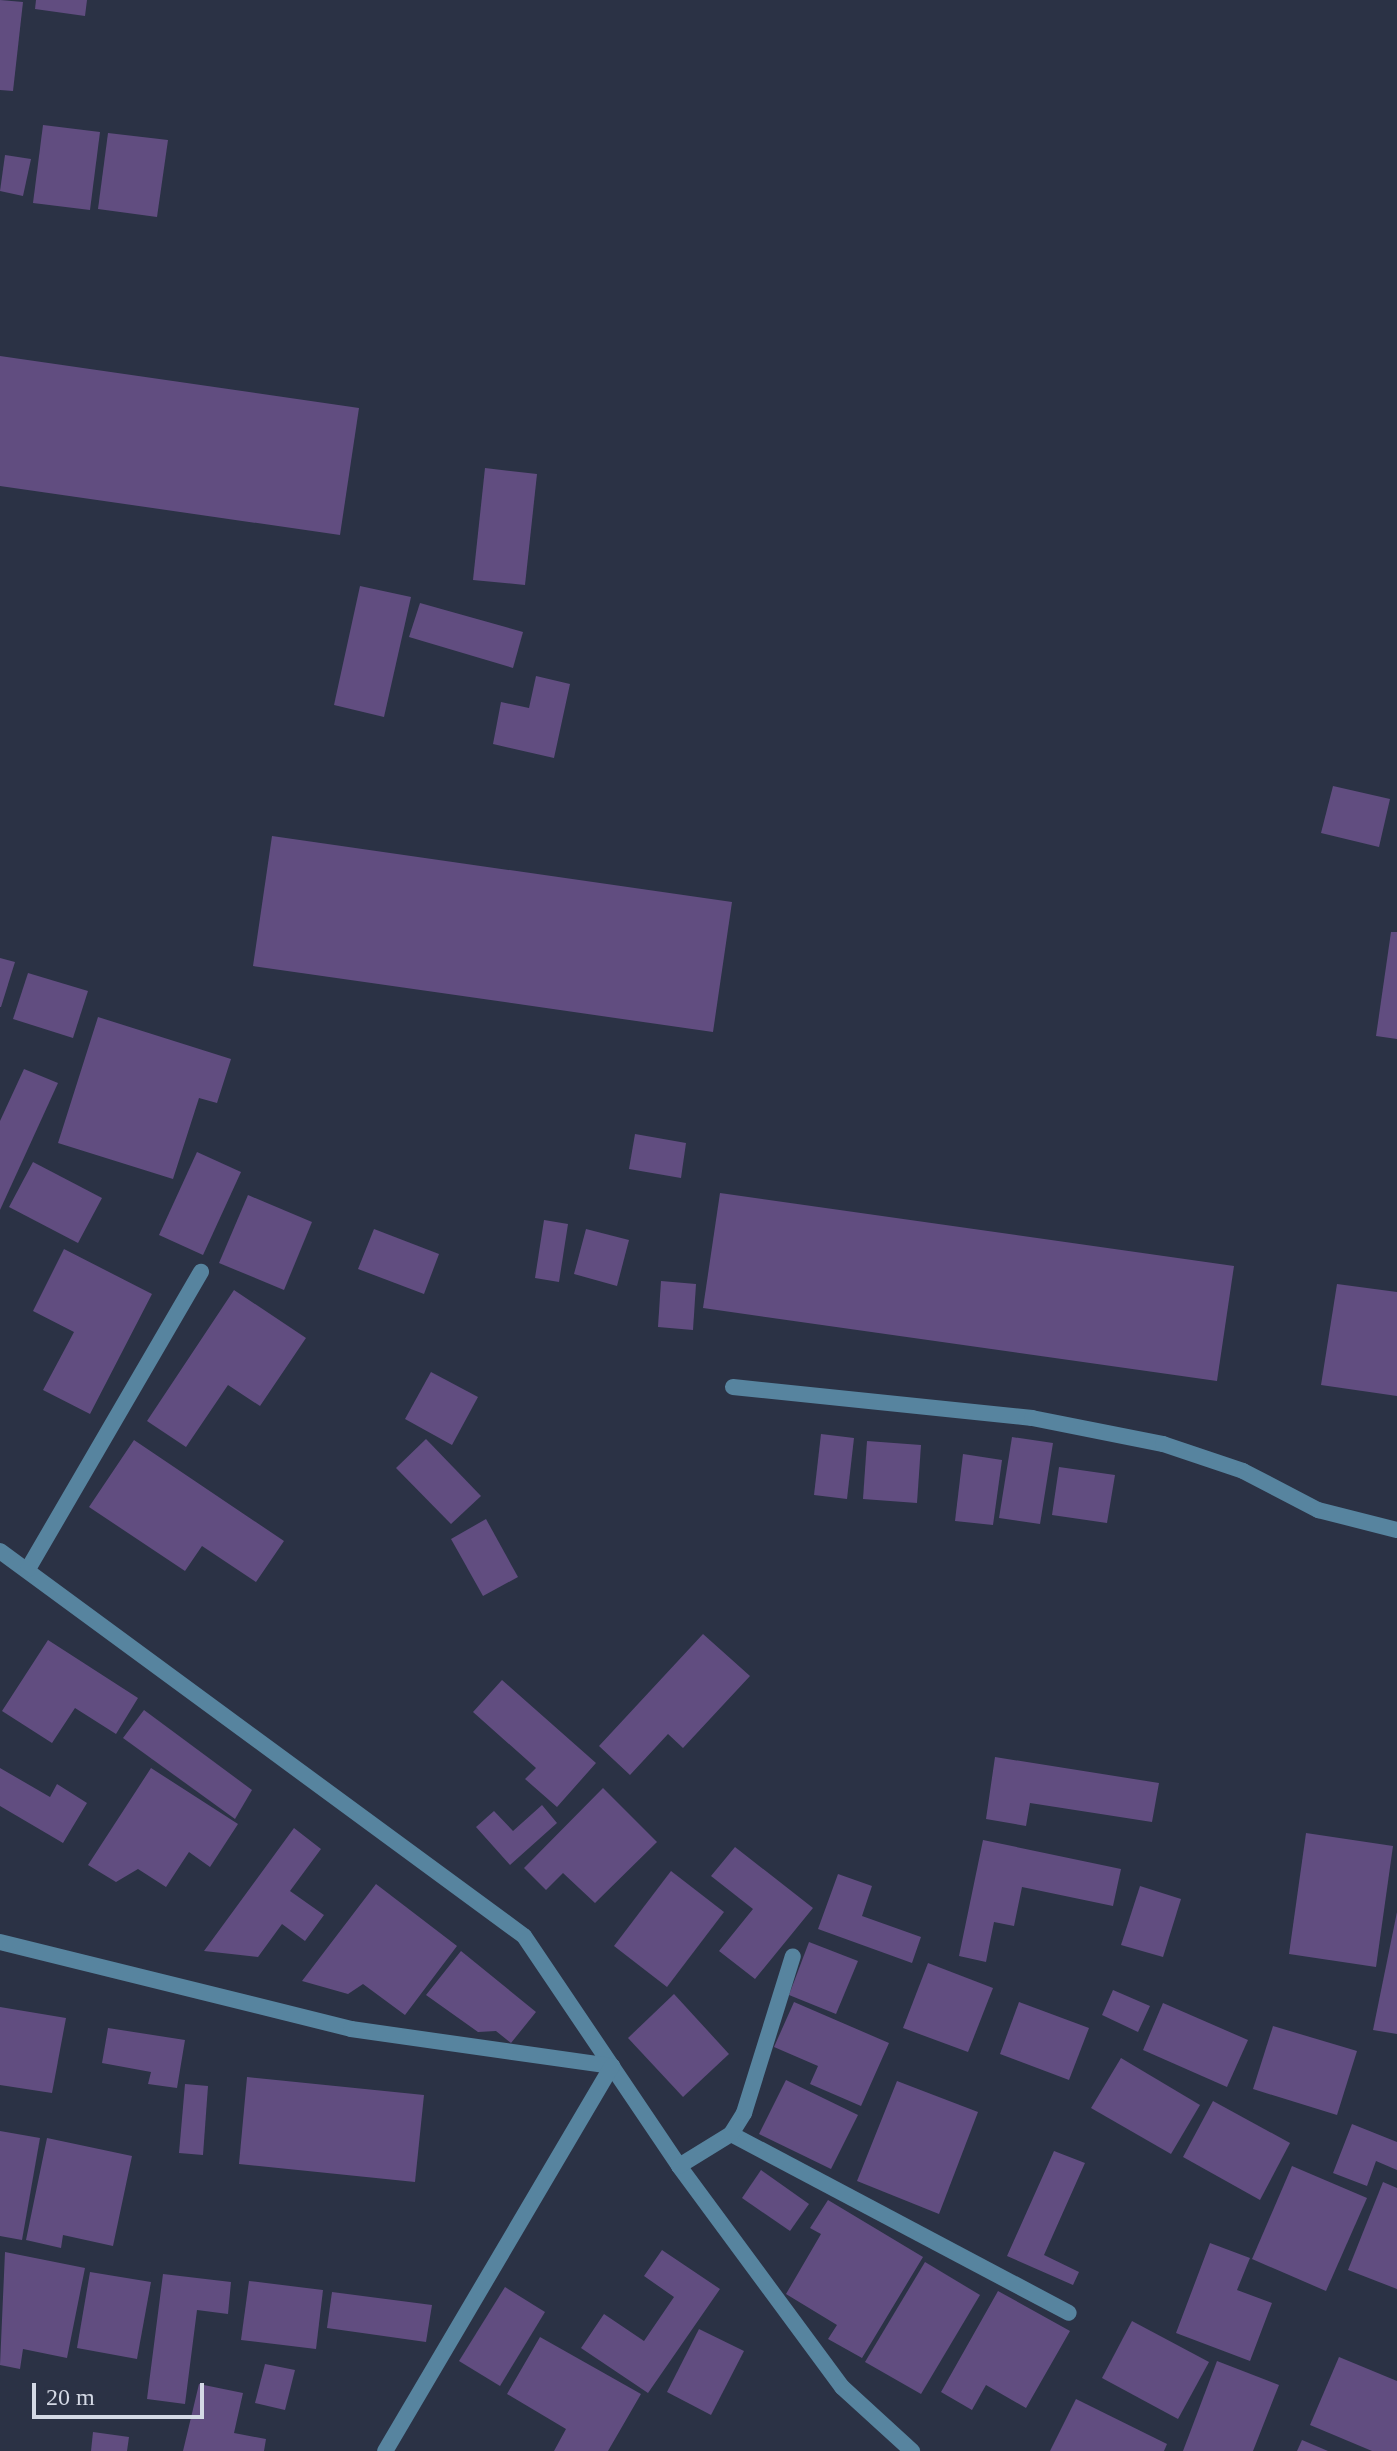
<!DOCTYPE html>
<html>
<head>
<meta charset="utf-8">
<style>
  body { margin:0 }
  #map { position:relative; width:1397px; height:2451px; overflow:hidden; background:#2b3245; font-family:Georgia,serif }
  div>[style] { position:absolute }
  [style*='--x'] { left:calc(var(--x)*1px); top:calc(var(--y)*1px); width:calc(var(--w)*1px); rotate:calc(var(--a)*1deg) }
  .building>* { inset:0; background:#614d80 }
  .minor>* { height:16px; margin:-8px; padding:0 8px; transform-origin:8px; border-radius:8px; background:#57849f }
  span { translate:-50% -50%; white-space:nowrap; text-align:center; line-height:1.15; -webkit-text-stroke:6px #2b3245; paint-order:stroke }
  .scale { position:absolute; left:32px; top:2383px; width:172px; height:36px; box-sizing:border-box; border:4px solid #d4d9e5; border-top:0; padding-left:10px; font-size:24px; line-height:28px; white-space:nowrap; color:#d4d9e5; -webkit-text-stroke:6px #2b3245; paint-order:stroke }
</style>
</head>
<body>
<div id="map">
  <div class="building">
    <div style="clip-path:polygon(0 0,23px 2px,13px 91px,0 90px)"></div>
    <div style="clip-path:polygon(36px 0,87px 0,85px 16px,35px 9px)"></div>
    <div style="clip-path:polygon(43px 125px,100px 132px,90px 210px,33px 203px)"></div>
    <div style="clip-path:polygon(108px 133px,168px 140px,157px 217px,98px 209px)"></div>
    <div style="clip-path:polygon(5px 155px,31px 159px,23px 196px,0 191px)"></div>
    <div style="clip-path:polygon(0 356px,359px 408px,340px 535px,0 486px)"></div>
    <div style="clip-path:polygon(485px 468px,537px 474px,525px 585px,473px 580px)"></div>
    <div style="clip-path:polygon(360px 586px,411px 597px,384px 717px,334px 705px)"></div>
    <div style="clip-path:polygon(420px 603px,523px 632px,513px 668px,409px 637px)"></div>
    <div style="clip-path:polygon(536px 676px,570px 684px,554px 758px,493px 744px,501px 702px,529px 708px)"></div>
    <div style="clip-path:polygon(1333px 786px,1390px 799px,1379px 847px,1321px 833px)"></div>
    <div style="clip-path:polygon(272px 836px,732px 902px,713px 1032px,253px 966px)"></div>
    <div style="clip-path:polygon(1391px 932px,1397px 932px,1397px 1039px,1376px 1036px)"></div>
    <div style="clip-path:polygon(0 958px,15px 962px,1px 1007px,0 1007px)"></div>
    <div style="clip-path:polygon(28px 973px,88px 991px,73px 1038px,13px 1019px)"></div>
    <div style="clip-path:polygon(98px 1017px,231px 1059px,217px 1103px,199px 1098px,173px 1179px,58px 1143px)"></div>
    <div style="clip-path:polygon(24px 1069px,58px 1083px,0 1210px,0 1121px)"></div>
    <div style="clip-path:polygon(635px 1134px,686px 1143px,681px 1178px,629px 1169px)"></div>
    <div style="clip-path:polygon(197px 1152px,241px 1172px,203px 1255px,159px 1235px)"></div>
    <div style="clip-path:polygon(33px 1162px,102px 1198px,78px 1243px,9px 1207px)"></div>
    <div style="clip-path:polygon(720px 1193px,1234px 1266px,1217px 1381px,703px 1308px)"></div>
    <div style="clip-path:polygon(248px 1195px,312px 1222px,284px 1290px,219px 1263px)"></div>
    <div style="clip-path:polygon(544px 1220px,568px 1224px,559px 1282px,535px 1278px)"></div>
    <div style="clip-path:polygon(374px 1229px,439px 1254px,424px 1294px,358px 1269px)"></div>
    <div style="clip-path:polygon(586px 1229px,629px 1240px,617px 1286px,574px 1274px)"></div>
    <div style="clip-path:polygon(64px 1249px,152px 1294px,90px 1414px,43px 1390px,74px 1332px,33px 1311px)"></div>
    <div style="clip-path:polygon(661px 1281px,696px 1284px,693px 1330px,658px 1327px)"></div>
    <div style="clip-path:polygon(1337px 1284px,1397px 1292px,1397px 1396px,1321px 1385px)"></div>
    <div style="clip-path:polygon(234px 1290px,306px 1338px,260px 1406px,228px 1385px,186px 1447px,147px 1421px)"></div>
    <div style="clip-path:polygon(431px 1372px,478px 1397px,452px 1445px,405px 1419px)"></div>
    <div style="clip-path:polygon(821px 1434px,854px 1438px,847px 1499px,814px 1495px)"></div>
    <div style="clip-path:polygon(1012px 1437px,1053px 1443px,1040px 1524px,999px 1518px)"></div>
    <div style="clip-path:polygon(426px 1439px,481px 1496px,451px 1524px,396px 1468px)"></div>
    <div style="clip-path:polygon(134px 1440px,284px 1541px,256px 1582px,202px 1546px,185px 1571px,89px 1507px)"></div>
    <div style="clip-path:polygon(867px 1441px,921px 1445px,917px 1503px,863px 1499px)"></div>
    <div style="clip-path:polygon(963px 1454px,1002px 1460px,993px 1525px,955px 1521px)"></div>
    <div style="clip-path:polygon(1059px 1467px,1115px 1475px,1107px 1523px,1052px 1515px)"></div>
    <div style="clip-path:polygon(486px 1519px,518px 1577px,483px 1596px,451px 1539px)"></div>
    <div style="clip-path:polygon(703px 1634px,750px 1676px,683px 1748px,668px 1734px,630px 1775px,599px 1746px)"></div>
    <div style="clip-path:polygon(48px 1640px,138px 1698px,116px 1734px,75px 1708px,52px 1743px,2px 1711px)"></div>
    <div style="clip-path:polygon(502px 1680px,596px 1763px,557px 1807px,525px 1779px,536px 1768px,473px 1712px)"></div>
    <div style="clip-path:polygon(144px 1710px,252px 1790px,235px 1819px,123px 1738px)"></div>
    <div style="clip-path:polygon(995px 1757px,1159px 1783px,1152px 1822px,1030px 1803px,1026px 1826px,986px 1819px)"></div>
    <div style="clip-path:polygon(0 1768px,50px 1797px,57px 1784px,87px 1803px,63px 1843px,0 1806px)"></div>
    <div style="clip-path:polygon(151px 1768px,238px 1824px,210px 1867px,189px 1852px,166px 1887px,138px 1869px,116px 1882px,88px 1865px)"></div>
    <div style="clip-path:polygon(603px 1788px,657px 1842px,595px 1903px,563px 1873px,546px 1890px,524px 1868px)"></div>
    <div style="clip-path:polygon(542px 1805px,557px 1823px,510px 1865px,476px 1827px,494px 1811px,513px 1831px)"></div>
    <div style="clip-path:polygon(294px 1828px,321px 1849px,290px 1891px,324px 1915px,305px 1941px,282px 1924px,258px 1957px,204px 1951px)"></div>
    <div style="clip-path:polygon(1306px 1833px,1393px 1846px,1376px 1967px,1289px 1954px)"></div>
    <div style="clip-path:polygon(983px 1840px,1121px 1869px,1113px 1906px,1022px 1887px,1014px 1926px,994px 1922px,986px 1962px,959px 1956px)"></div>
    <div style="clip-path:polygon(735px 1847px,813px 1908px,755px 1979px,719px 1951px,753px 1909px,711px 1876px)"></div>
    <div style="clip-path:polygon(671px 1871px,724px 1912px,667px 1987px,614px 1946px)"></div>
    <div style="clip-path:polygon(838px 1874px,872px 1886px,862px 1916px,921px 1937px,912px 1963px,818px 1929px)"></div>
    <div style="clip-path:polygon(376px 1884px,457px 1946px,405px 2015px,363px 1984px,348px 1994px,302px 1981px)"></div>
    <div style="clip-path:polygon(1140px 1886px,1181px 1899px,1163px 1957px,1121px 1945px)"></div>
    <div style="clip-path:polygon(1397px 1912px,1397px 2034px,1373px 2030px)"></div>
    <div style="clip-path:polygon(809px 1942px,858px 1961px,836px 2014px,789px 1995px)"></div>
    <div style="clip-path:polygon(461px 1951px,536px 2012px,511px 2043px,496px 2031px,478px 2032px,426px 1995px)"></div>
    <div style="clip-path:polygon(928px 1963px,993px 1988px,968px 2052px,903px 2028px)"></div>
    <div style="clip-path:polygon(1113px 1990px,1150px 2006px,1138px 2032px,1102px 2015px)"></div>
    <div style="clip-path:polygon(674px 1994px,729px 2054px,683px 2097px,628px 2038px)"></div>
    <div style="clip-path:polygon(794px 2002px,889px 2043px,861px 2106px,810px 2084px,818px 2066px,774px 2047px)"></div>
    <div style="clip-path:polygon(1019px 2002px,1089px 2028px,1069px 2080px,1000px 2054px)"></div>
    <div style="clip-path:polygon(1163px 2003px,1248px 2040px,1227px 2087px,1143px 2050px)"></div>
    <div style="clip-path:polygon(0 2007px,66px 2018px,52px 2093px,0 2085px)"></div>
    <div style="clip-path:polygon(1273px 2026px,1357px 2051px,1337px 2115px,1253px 2089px)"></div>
    <div style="clip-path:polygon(108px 2028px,185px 2040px,177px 2088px,148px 2084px,151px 2072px,102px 2063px)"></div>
    <div style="clip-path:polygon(1121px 2058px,1200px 2105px,1171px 2154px,1091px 2108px)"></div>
    <div style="clip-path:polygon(247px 2077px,424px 2095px,415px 2182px,239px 2164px)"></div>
    <div style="clip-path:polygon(786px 2080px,858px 2115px,831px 2169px,759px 2134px)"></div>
    <div style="clip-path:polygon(897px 2081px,978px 2112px,939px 2214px,857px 2181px)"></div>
    <div style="clip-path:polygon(185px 2084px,208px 2086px,203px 2155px,179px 2153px)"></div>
    <div style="clip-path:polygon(1213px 2101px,1290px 2143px,1260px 2200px,1183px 2157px)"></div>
    <div style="clip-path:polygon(1352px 2124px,1397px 2142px,1397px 2170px,1376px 2161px,1367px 2186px,1333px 2173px)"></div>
    <div style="clip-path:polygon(0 2131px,40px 2138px,22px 2240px,0 2236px)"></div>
    <div style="clip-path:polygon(47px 2138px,132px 2156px,113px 2246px,63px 2235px,61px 2248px,26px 2240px)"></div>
    <div style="clip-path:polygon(1054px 2151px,1085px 2163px,1044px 2255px,1079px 2272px,1073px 2285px,1007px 2256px)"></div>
    <div style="clip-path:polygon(1292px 2166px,1367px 2198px,1326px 2291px,1252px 2259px)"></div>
    <div style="clip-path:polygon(761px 2170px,809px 2204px,790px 2231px,742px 2198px)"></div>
    <div style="clip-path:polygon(1383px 2182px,1397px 2188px,1397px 2289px,1348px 2270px)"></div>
    <div style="clip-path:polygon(828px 2200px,923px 2257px,862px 2358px,828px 2339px,837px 2325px,786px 2294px,821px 2234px,810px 2228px)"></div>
    <div style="clip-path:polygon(1210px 2243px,1250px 2258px,1237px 2290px,1272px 2303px,1250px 2361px,1176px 2333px)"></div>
    <div style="clip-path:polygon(662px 2250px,720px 2289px,648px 2393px,581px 2348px,604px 2314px,644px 2341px,674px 2297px,644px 2276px)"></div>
    <div style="clip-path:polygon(5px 2252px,85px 2268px,67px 2358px,23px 2349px,20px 2369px,0 2365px)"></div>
    <div style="clip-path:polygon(925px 2262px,980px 2295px,921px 2394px,865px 2362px)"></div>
    <div style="clip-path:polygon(90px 2272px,151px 2282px,137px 2359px,77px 2348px)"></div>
    <div style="clip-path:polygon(163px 2274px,231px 2282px,228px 2314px,197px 2310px,185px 2404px,147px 2399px)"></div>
    <div style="clip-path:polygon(249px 2281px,323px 2290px,316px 2349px,241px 2340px)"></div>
    <div style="clip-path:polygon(505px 2287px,545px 2312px,500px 2386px,459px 2361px)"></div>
    <div style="clip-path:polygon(998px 2291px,1070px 2331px,1026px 2408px,986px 2385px,972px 2410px,941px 2392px)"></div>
    <div style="clip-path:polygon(332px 2292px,432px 2305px,426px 2342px,327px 2328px)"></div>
    <div style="clip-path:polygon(1132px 2321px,1209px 2362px,1178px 2419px,1102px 2378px)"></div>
    <div style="clip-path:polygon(699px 2329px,744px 2351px,711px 2415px,667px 2392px)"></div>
    <div style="clip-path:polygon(540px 2337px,641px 2394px,608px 2451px,554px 2451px,566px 2429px,507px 2394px)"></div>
    <div style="clip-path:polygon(1339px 2357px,1397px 2381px,1397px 2451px,1372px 2451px,1310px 2425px)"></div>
    <div style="clip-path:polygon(1217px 2361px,1279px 2385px,1253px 2451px,1183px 2451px)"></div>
    <div style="clip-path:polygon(265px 2364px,295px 2370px,285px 2410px,255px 2403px)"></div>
    <div style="clip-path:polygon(199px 2384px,243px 2393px,234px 2433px,266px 2439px,264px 2451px,183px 2451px)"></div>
    <div style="clip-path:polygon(1076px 2399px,1167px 2444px,1164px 2451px,1050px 2451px)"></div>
    <div style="clip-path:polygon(93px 2432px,129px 2437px,127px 2451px,91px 2451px)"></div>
    <div style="clip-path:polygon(1302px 2440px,1328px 2451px,1297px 2451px)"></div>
  </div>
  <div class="minor">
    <div style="--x:733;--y:1387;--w:301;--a:5.9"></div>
    <div style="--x:1032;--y:1418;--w:134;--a:11.2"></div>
    <div style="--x:1163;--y:1444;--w:84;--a:18.6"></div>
    <div style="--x:1243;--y:1471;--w:85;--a:27.5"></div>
    <div style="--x:1318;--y:1510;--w:81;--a:14.2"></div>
    <div style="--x:0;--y:1551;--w:650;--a:36.31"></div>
    <div style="--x:524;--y:1936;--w:277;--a:56"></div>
    <div style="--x:679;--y:2166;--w:275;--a:53.6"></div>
    <div style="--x:842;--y:2387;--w:95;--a:42.4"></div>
    <div style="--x:28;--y:1569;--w:344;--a:-59.8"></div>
    <div style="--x:0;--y:1942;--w:362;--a:13.9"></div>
    <div style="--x:351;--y:2029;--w:264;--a:8.1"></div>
    <div style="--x:612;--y:2066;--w:447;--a:120.5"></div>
    <div style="--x:731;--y:2134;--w:382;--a:27.9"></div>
    <div style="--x:679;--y:2166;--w:61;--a:-31.6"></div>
    <div style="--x:731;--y:2134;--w:25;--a:-58"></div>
    <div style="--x:744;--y:2113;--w:164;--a:-72.7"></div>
  </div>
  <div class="scale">20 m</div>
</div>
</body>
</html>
